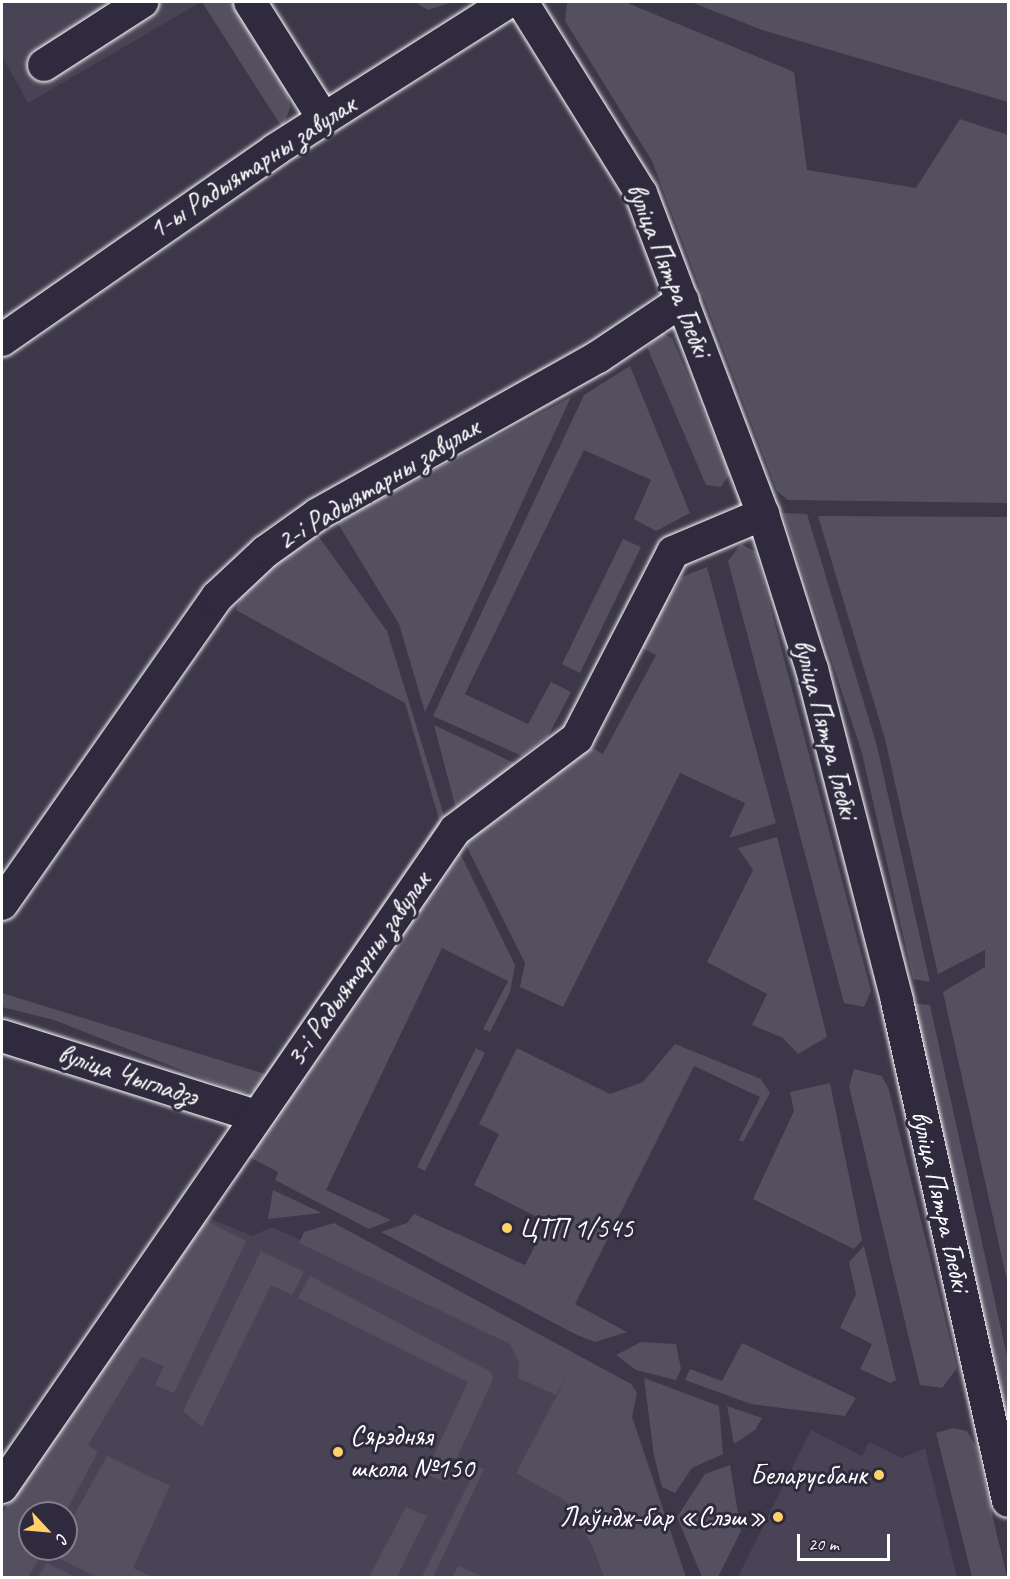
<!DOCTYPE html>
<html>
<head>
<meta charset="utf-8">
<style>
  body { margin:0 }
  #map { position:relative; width:1010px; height:1579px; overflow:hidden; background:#3c3749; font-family:Caveat,sans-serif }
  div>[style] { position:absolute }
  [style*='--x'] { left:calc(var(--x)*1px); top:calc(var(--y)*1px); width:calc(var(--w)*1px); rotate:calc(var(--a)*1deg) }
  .built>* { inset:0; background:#494455 }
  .green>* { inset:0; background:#555060 }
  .roads { filter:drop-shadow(0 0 2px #fff) drop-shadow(0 0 2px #fff) }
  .minor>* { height:32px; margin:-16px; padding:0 16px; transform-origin:16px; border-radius:16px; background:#2f2a3d }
  .dots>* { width:16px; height:16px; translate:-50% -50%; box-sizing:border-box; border:3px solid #2f2a3d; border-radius:50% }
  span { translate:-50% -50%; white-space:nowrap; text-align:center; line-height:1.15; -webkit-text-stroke:6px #2f2a3d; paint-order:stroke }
  .street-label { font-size:28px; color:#fff }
  .poi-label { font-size:28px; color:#fff }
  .left { translate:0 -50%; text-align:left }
  .right { translate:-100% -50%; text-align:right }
  .frame { position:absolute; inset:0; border:3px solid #fff; pointer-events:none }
  .north { position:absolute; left:18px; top:1501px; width:60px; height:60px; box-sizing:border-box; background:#2f2a3d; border:2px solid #827f8b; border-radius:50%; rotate:116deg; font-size:16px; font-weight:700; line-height:24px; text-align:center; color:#fff }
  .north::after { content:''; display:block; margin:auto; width:21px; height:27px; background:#ffd166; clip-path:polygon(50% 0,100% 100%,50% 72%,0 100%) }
  .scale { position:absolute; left:797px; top:1534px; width:93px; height:27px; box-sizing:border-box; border:3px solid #fff; border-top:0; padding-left:8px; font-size:18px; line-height:21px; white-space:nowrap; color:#fff; -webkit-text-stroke:4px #2f2a3d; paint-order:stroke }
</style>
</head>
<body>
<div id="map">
  <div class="built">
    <div style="clip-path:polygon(2px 2px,201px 2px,28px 103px,2px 56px)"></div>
    <div style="clip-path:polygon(evenodd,204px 1216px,252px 1236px,272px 1227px,576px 1366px,662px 1578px,2px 1578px,2px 1555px,204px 1216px,30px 1513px,66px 1513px,66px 1549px,30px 1549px,30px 1513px)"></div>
    <div style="clip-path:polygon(811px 1430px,862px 1456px,869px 1442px,902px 1458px,925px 1448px,957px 1577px,738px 1577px)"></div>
  </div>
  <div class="green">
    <div style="clip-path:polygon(202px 2px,233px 2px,257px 33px,286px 88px,290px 107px,283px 129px)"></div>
    <div style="clip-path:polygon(415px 2px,452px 2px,428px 10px)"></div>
    <div style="clip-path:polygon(567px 2px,625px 2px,794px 72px,807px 170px,916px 188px,960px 119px,1008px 135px,1008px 503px,788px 500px,777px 491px,652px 161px,565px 21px)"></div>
    <div style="clip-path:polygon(691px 2px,1008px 2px,1008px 102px,762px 30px)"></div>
    <div style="clip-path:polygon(662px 333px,672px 338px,730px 474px,721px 487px,706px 485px,647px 347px)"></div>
    <div style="clip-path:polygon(630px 366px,690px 513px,656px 531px,634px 519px,651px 480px,584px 450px,465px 694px,528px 724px,551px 682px,571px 692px,548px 736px,522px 756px,433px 716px,584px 395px)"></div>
    <div style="clip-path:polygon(571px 397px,425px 712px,399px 624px,337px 522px)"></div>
    <div style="clip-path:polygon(783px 513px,807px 514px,877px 746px,930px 982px,913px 979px,862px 753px)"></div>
    <div style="clip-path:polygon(818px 516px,1008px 517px,1008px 1285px,943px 992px,985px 967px,985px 950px,938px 974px,885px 739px)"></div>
    <div style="clip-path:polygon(316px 533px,387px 631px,447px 825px,266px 1089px,240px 1093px,54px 1020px,2px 1007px,2px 993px,265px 1074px,439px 819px,405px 703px,236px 610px,244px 588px)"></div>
    <div style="clip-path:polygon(623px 539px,641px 547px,580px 673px,562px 664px)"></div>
    <div style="clip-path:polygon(741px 544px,756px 552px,871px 991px,864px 1007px,844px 1003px,728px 561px)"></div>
    <div style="clip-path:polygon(707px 567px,776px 823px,729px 838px,745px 803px,680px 773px,563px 1007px,520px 987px,525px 963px,461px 835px,584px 743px,603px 754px,656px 655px,637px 645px,682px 577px)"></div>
    <div style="clip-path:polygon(434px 725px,514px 763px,514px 771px,456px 809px)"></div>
    <div style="clip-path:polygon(777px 837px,827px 1037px,798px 1054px,783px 1038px,752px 1025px,767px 994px,707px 962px,753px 870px,738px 848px)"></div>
    <div style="clip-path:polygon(456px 845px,515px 965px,510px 992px,490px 1032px,483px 1029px,508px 981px,442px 948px,326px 1190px,391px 1220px,369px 1229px,275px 1180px,278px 1172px,249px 1157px,252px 1144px)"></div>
    <div style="clip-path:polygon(910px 1003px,930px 1005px,1008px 1361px,1008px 1435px)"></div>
    <div style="clip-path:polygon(675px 1044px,761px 1079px,770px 1093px,743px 1142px,739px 1140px,760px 1097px,694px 1066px,575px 1304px,627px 1332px,595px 1342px,577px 1335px,381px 1232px,407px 1223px,414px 1214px,525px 1265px,547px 1222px,474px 1185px,499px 1134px,479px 1124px,517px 1048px,610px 1094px,643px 1082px)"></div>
    <div style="clip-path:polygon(476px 1048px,485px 1053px,425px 1171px,417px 1167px)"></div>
    <div style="clip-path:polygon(854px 1069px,882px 1076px,889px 1090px,957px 1368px,942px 1388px,920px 1385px,849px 1086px)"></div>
    <div style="clip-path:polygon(830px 1083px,862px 1240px,854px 1249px,753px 1199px,794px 1111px,790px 1092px)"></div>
    <div style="clip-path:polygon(273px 1190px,322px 1213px,268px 1219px)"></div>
    <div style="clip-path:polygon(199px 1217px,246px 1241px,174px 1393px,155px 1385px,164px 1366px,141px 1357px,88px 1445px,98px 1452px,65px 1513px,30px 1513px,30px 1549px,45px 1549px,28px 1577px,2px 1578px,2px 1513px,82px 1400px)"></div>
    <div style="clip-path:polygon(334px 1223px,631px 1384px,637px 1393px,632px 1417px,686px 1577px,604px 1577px,593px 1547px,566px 1501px,516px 1473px,571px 1369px,556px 1395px,518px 1378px,519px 1363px,510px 1344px,299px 1243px,304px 1232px)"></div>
    <div style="clip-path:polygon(864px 1246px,896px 1380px,890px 1383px,860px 1369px,872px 1344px,840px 1328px,856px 1294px,849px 1262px)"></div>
    <div style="clip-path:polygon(261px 1251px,304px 1272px,292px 1295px,271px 1285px,202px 1427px,183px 1411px)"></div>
    <div style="clip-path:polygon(310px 1276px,491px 1372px,493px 1379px,446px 1482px,425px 1474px,468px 1382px,298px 1298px)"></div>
    <div style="clip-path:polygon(641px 1342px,676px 1344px,681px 1369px,676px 1380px,636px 1370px,616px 1355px)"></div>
    <div style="clip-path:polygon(742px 1343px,856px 1398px,845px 1416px,751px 1404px,685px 1380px,690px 1369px,722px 1381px)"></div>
    <div style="clip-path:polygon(644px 1378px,719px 1406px,723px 1454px,692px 1468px,675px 1493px,662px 1487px,654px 1456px)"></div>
    <div style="clip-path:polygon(727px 1406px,762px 1418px,755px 1430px,734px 1444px)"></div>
    <div style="clip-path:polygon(953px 1428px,967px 1431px,976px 1446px,1007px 1577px,972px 1577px,936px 1433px)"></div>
    <div style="clip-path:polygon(107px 1456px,170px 1486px,133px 1568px,152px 1577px,97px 1577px,52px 1555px,66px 1549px,66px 1530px)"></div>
    <div style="clip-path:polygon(730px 1465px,741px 1531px,718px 1577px,702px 1577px,677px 1517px,705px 1474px)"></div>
    <div style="clip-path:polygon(477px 1467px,484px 1469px,433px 1577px,422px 1577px)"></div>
    <div style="clip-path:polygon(406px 1507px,427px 1516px,397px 1577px,369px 1577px)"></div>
    <div style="clip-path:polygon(47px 1563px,75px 1577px,38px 1577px)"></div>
    <div style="clip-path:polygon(458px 1566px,483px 1577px,452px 1577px)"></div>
  </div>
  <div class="roads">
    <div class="minor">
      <div style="--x:250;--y:2;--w:137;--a:57.8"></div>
      <div style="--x:522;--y:2;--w:225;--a:58.1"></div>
      <div style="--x:641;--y:193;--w:343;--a:69.2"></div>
      <div style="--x:763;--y:514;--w:163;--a:72.5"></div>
      <div style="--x:812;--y:669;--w:343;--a:75.6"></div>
      <div style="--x:897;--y:1001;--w:512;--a:77.48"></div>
      <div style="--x:44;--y:65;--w:117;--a:-32.7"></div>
      <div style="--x:2;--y:340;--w:333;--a:-34.8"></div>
      <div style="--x:275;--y:150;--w:276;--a:-32.4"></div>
      <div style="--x:2;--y:904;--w:375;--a:-55"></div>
      <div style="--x:217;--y:597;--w:66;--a:-43.2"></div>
      <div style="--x:265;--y:552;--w:65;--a:-35.6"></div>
      <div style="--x:318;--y:514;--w:321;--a:-29.3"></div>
      <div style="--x:598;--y:357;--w:102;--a:-33.8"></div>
      <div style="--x:2;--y:1036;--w:265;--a:17.5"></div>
      <div style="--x:2;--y:1487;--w:798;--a:-55.41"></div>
      <div style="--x:455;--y:830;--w:153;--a:-37"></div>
      <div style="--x:577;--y:738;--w:209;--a:-62.7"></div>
      <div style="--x:673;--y:552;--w:98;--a:-22.9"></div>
    </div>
  </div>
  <div class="dots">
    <div style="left:507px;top:1228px;background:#ffd166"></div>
    <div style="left:338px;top:1452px;background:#ffd166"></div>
    <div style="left:879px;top:1475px;background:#ffd166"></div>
    <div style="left:778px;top:1517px;background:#ffd166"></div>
  </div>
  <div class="street-label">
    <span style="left:252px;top:167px;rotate:-33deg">1-ы Радыятарны завулак</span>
    <span style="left:669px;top:270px;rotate:68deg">вуліца Пятра Глебкі</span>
    <span style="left:378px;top:484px;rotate:-31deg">2-і Радыятарны завулак</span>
    <span style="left:826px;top:729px;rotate:75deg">вуліца Пятра Глебкі</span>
    <span style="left:358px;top:969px;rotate:-55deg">3-і Радыятарны завулак</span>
    <span style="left:128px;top:1075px;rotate:18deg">вуліца Чыгладзэ</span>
    <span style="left:941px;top:1201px;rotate:77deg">вуліца Пятра Глебкі</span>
  </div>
  <div class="poi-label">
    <span class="left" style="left:519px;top:1228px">ЦТП 1/545</span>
    <span class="left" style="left:350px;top:1452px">Сярэдняя<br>школа №150</span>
    <span class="right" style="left:867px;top:1475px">Беларусбанк</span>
    <span class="right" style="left:766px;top:1517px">Лаўндж-бар «Слэш»</span>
  </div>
  <div class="frame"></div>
  <div class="north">С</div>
  <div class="scale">20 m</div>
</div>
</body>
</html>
